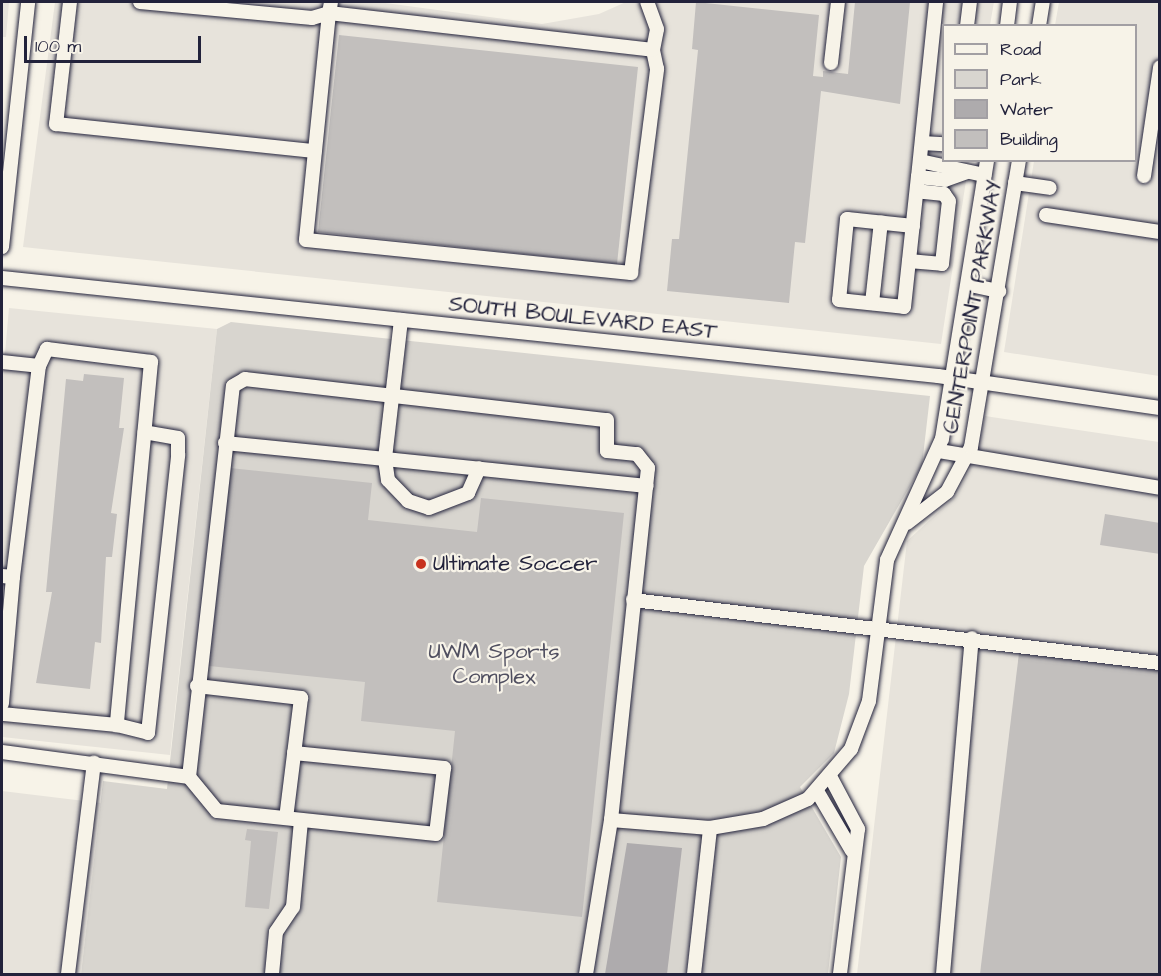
<!DOCTYPE html>
<html>
<head>
<meta charset="utf-8">
<style>
  body { margin:0 }
  #map { position:relative; width:1161px; height:976px; overflow:hidden; background:#f7f3e8; font-family:"Architects Daughter",sans-serif }
  div>[style] { position:absolute }
  [style*='--x'] { left:calc(var(--x)*1px); top:calc(var(--y)*1px); width:calc(var(--w)*1px); rotate:calc(var(--a)*1deg) }
  .built>* { inset:0; background:#e7e3db }
  .green>* { inset:0; background:#d8d5cf }
  .water>* { inset:0; background:#aeabad }
  .building>* { inset:0; background:#c2bfbd }
  .roads { filter:drop-shadow(0 0 2px #22223b) drop-shadow(0 0 2px #22223b) }
  .minor>* { height:14px; margin:-7px; padding:0 7px; transform-origin:7px; border-radius:7px; background:#f7f3e8 }
  .dots>* { width:16px; height:16px; translate:-50% -50%; box-sizing:border-box; border:3px solid #f7f3e8; border-radius:50% }
  span { translate:-50% -50%; white-space:nowrap; text-align:center; line-height:1.15; -webkit-text-stroke:4.5px #f7f3e8; paint-order:stroke }
  .street-label { font-size:22px; color:#22223b }
  .poi-label { font-size:22px; color:#22223b }
  .left { translate:0 -50%; text-align:left }
  .park-label { font-size:22px; color:#504f60 }
  .frame { position:absolute; inset:0; border:3px solid #22223b; pointer-events:none }
  .legend { position:absolute; left:942px; top:24px; width:195px; height:138px; box-sizing:border-box; background:#f7f3e8; border:2px solid #a29fa3; margin:0; padding:8px 10px; list-style:none; font-size:18px; color:#22223b }
  .legend li { display:flex; align-items:center; gap:12px; height:30px }
  .legend b { width:30px; border:2px solid #a29fa3 }
  .scale { position:absolute; left:24px; top:36px; width:177px; height:27px; box-sizing:border-box; border:3px solid #22223b; border-top:0; padding-left:8px; font-size:18px; line-height:21px; white-space:nowrap; color:#22223b; -webkit-text-stroke:4px #f7f3e8; paint-order:stroke }
</style>
</head>
<body>
<div id="map">
  <div class="built">
    <div style="clip-path:polygon(2px 2px,9px 2px,6px 37px,2px 37px)"></div>
    <div style="clip-path:polygon(55px 2px,378px 2px,542px 24px,599px 14px,626px 2px,994px 2px,990px 25px,944px 26px,944px 160px,969px 161px,941px 344px,23px 247px)"></div>
    <div style="clip-path:polygon(1059px 2px,1159px 2px,1159px 376px,1004px 352px,1034px 161px,1136px 160px,1136px 26px,1055px 25px)"></div>
    <div style="clip-path:polygon(9px 308px,217px 329px,170px 755px,2px 737px,2px 388px)"></div>
    <div style="clip-path:polygon(985px 416px,1159px 442px,1159px 974px,857px 974px,907px 541px,957px 495px,976px 457px)"></div>
    <div style="clip-path:polygon(2px 791px,101px 803px,81px 974px,2px 974px)"></div>
  </div>
  <div class="green">
    <div style="clip-path:polygon(231px 322px,930px 396px,922px 465px,864px 566px,849px 694px,834px 753px,800px 787px,841px 857px,828px 974px,81px 974px,103px 781px,167px 789px,217px 329px)"></div>
  </div>
  <div class="water">
    <div style="clip-path:polygon(627px 843px,682px 848px,667px 974px,605px 974px)"></div>
  </div>
  <div class="building">
    <div style="clip-path:polygon(696px 2px,819px 15px,813px 76px,823px 77px,823px 71px,848px 74px,855px 2px,910px 2px,900px 104px,821px 91px,805px 243px,795px 242px,789px 303px,667px 291px,672px 239px,679px 239px,698px 50px,692px 49px)"></div>
    <div style="clip-path:polygon(339px 35px,638px 67px,617px 264px,318px 232px)"></div>
    <div style="clip-path:polygon(84px 374px,124px 378px,119px 428px,124px 428px,111px 513px,117px 514px,112px 557px,106px 557px,101px 643px,95px 642px,90px 689px,36px 683px,52px 592px,46px 592px,66px 379px,83px 381px)"></div>
    <div style="clip-path:polygon(230px 468px,372px 483px,368px 520px,477px 532px,481px 498px,624px 513px,582px 917px,437px 902px,455px 731px,361px 721px,365px 682px,209px 666px)"></div>
    <div style="clip-path:polygon(1105px 514px,1160px 523px,1160px 554px,1100px 545px)"></div>
    <div style="clip-path:polygon(1019px 653px,1160px 670px,1160px 974px,980px 974px)"></div>
    <div style="clip-path:polygon(247px 829px,278px 832px,269px 909px,245px 907px,251px 841px,245px 840px)"></div>
  </div>
  <div class="roads">
    <div class="minor">
      <div style="--x:70;--y:2;--w:123;--a:96.5"></div>
      <div style="--x:56;--y:124;--w:260;--a:6"></div>
      <div style="--x:140;--y:2;--w:173;--a:5.3"></div>
      <div style="--x:312;--y:18;--w:18;--a:-16"></div>
      <div style="--x:329;--y:13;--w:228;--a:95.8"></div>
      <div style="--x:306;--y:240;--w:327;--a:5.8"></div>
      <div style="--x:631;--y:273;--w:206;--a:-82.7"></div>
      <div style="--x:657;--y:69;--w:19;--a:-102"></div>
      <div style="--x:331;--y:2;--w:11;--a:100"></div>
      <div style="--x:329;--y:13;--w:326;--a:6.5"></div>
      <div style="--x:653;--y:50;--w:21;--a:-79"></div>
      <div style="--x:657;--y:29;--w:29;--a:-110"></div>
      <div style="--x:967;--y:26;--w:24;--a:-83"></div>
      <div style="--x:1007;--y:26;--w:24;--a:-83"></div>
      <div style="--x:1039;--y:26;--w:24;--a:-81"></div>
      <div style="--x:831;--y:63;--w:61;--a:-83.5"></div>
      <div style="--x:922;--y:143;--w:22;--a:3"></div>
      <div style="--x:920;--y:161;--w:66;--a:12.3"></div>
      <div style="--x:1144;--y:176;--w:110;--a:-81.6"></div>
      <div style="--x:918;--y:177;--w:27;--a:6"></div>
      <div style="--x:945;--y:180;--w:23;--a:-20"></div>
      <div style="--x:1015;--y:183;--w:35;--a:8"></div>
      <div style="--x:1046;--y:215;--w:115;--a:8.5"></div>
      <div style="--x:913;--y:226;--w:66;--a:-173.9"></div>
      <div style="--x:847;--y:219;--w:81;--a:95.6"></div>
      <div style="--x:839;--y:300;--w:65;--a:6.1"></div>
      <div style="--x:904;--y:307;--w:131;--a:-83.9"></div>
      <div style="--x:918;--y:177;--w:176;--a:-84.1"></div>
      <div style="--x:2;--y:247;--w:246;--a:-83.9"></div>
      <div style="--x:909;--y:261;--w:33;--a:5"></div>
      <div style="--x:942;--y:264;--w:63;--a:-83.7"></div>
      <div style="--x:949;--y:201;--w:9;--a:-126"></div>
      <div style="--x:944;--y:194;--w:27;--a:-174"></div>
      <div style="--x:2;--y:278;--w:941;--a:5.98"></div>
      <div style="--x:938;--y:376;--w:224;--a:8.2"></div>
      <div style="--x:970;--y:285;--w:30;--a:12"></div>
      <div style="--x:872;--y:303;--w:81;--a:-83.7"></div>
      <div style="--x:401;--y:320;--w:140;--a:96.6"></div>
      <div style="--x:385;--y:459;--w:263;--a:5.9"></div>
      <div style="--x:2;--y:362;--w:37;--a:6"></div>
      <div style="--x:39;--y:366;--w:19;--a:-65"></div>
      <div style="--x:47;--y:349;--w:105;--a:7.1"></div>
      <div style="--x:151;--y:362;--w:365;--a:95.4"></div>
      <div style="--x:117;--y:725;--w:116;--a:-174.5"></div>
      <div style="--x:225;--y:443;--w:161;--a:5.7"></div>
      <div style="--x:385;--y:459;--w:21;--a:82"></div>
      <div style="--x:388;--y:480;--w:29;--a:46"></div>
      <div style="--x:408;--y:501;--w:22;--a:18"></div>
      <div style="--x:429;--y:508;--w:42;--a:-21"></div>
      <div style="--x:468;--y:493;--w:27;--a:-66"></div>
      <div style="--x:939;--y:451;--w:224;--a:9.5"></div>
      <div style="--x:907;--y:523;--w:51;--a:-37.8"></div>
      <div style="--x:947;--y:492;--w:51;--a:-61.9"></div>
      <div style="--x:971;--y:447;--w:291;--a:-80.5"></div>
      <div style="--x:2;--y:576;--w:11;--a:5"></div>
      <div style="--x:13;--y:577;--w:127;--a:95"></div>
      <div style="--x:13;--y:577;--w:213;--a:-83"></div>
      <div style="--x:633;--y:600;--w:531;--a:6.82"></div>
      <div style="--x:197;--y:686;--w:105;--a:6.6"></div>
      <div style="--x:301;--y:698;--w:121;--a:97.1"></div>
      <div style="--x:117;--y:725;--w:32;--a:14"></div>
      <div style="--x:148;--y:733;--w:280;--a:-83.8"></div>
      <div style="--x:178;--y:455;--w:17;--a:-90"></div>
      <div style="--x:178;--y:438;--w:34;--a:-170"></div>
      <div style="--x:2;--y:752;--w:189;--a:7.6"></div>
      <div style="--x:294;--y:753;--w:151;--a:5.7"></div>
      <div style="--x:444;--y:768;--w:66;--a:96.9"></div>
      <div style="--x:436;--y:834;--w:220;--a:-174"></div>
      <div style="--x:217;--y:811;--w:44;--a:-129.5"></div>
      <div style="--x:189;--y:777;--w:393;--a:-83.6"></div>
      <div style="--x:233;--y:386;--w:14;--a:-30"></div>
      <div style="--x:245;--y:379;--w:364;--a:6.5"></div>
      <div style="--x:607;--y:420;--w:31;--a:90"></div>
      <div style="--x:607;--y:451;--w:30;--a:6"></div>
      <div style="--x:637;--y:454;--w:18;--a:52"></div>
      <div style="--x:648;--y:468;--w:354;--a:96"></div>
      <div style="--x:611;--y:820;--w:156;--a:99.2"></div>
      <div style="--x:831;--y:778;--w:58;--a:62.1"></div>
      <div style="--x:858;--y:829;--w:146;--a:97.1"></div>
      <div style="--x:817;--y:791;--w:69;--a:59.7"></div>
      <div style="--x:611;--y:820;--w:99;--a:4.6"></div>
      <div style="--x:710;--y:828;--w:54;--a:-9.6"></div>
      <div style="--x:763;--y:819;--w:49;--a:-24"></div>
      <div style="--x:808;--y:799;--w:66;--a:-49.3"></div>
      <div style="--x:851;--y:749;--w:51;--a:-69.4"></div>
      <div style="--x:869;--y:701;--w:142;--a:-82.7"></div>
      <div style="--x:887;--y:560;--w:133;--a:-65.6"></div>
      <div style="--x:942;--y:439;--w:283;--a:-80.8"></div>
      <div style="--x:68;--y:974;--w:213;--a:-83"></div>
      <div style="--x:272;--y:974;--w:42;--a:-84.6"></div>
      <div style="--x:276;--y:932;--w:30;--a:-56"></div>
      <div style="--x:293;--y:907;--w:87;--a:-84.7"></div>
      <div style="--x:694;--y:974;--w:147;--a:-83.7"></div>
      <div style="--x:943;--y:974;--w:337;--a:-85.1"></div>
    </div>
  </div>
  <div class="dots">
    <div style="left:421px;top:564px;background:#c8321e"></div>
  </div>
  <div class="street-label">
    <span style="left:973px;top:307px;rotate:-80deg">CENTERPOINT PARKWAY</span>
    <span style="left:583px;top:318px;rotate:6deg">SOUTH BOULEVARD EAST</span>
  </div>
  <div class="poi-label">
    <span class="left" style="left:433px;top:564px">Ultimate Soccer</span>
  </div>
  <div class="park-label">
    <span style="left:494px;top:664px">UWM Sports<br>Complex</span>
  </div>
  <div class="frame"></div>
  <ul class="legend">
  <li><b style="height:8px;background:#f7f3e8"></b>Road</li>
  <li><b style="height:16px;background:#d8d5cf"></b>Park</li>
  <li><b style="height:16px;background:#aeabad"></b>Water</li>
  <li><b style="height:16px;background:#c2bfbd"></b>Building</li>
  </ul>
  <div class="scale">100 m</div>
</div>
</body>
</html>
